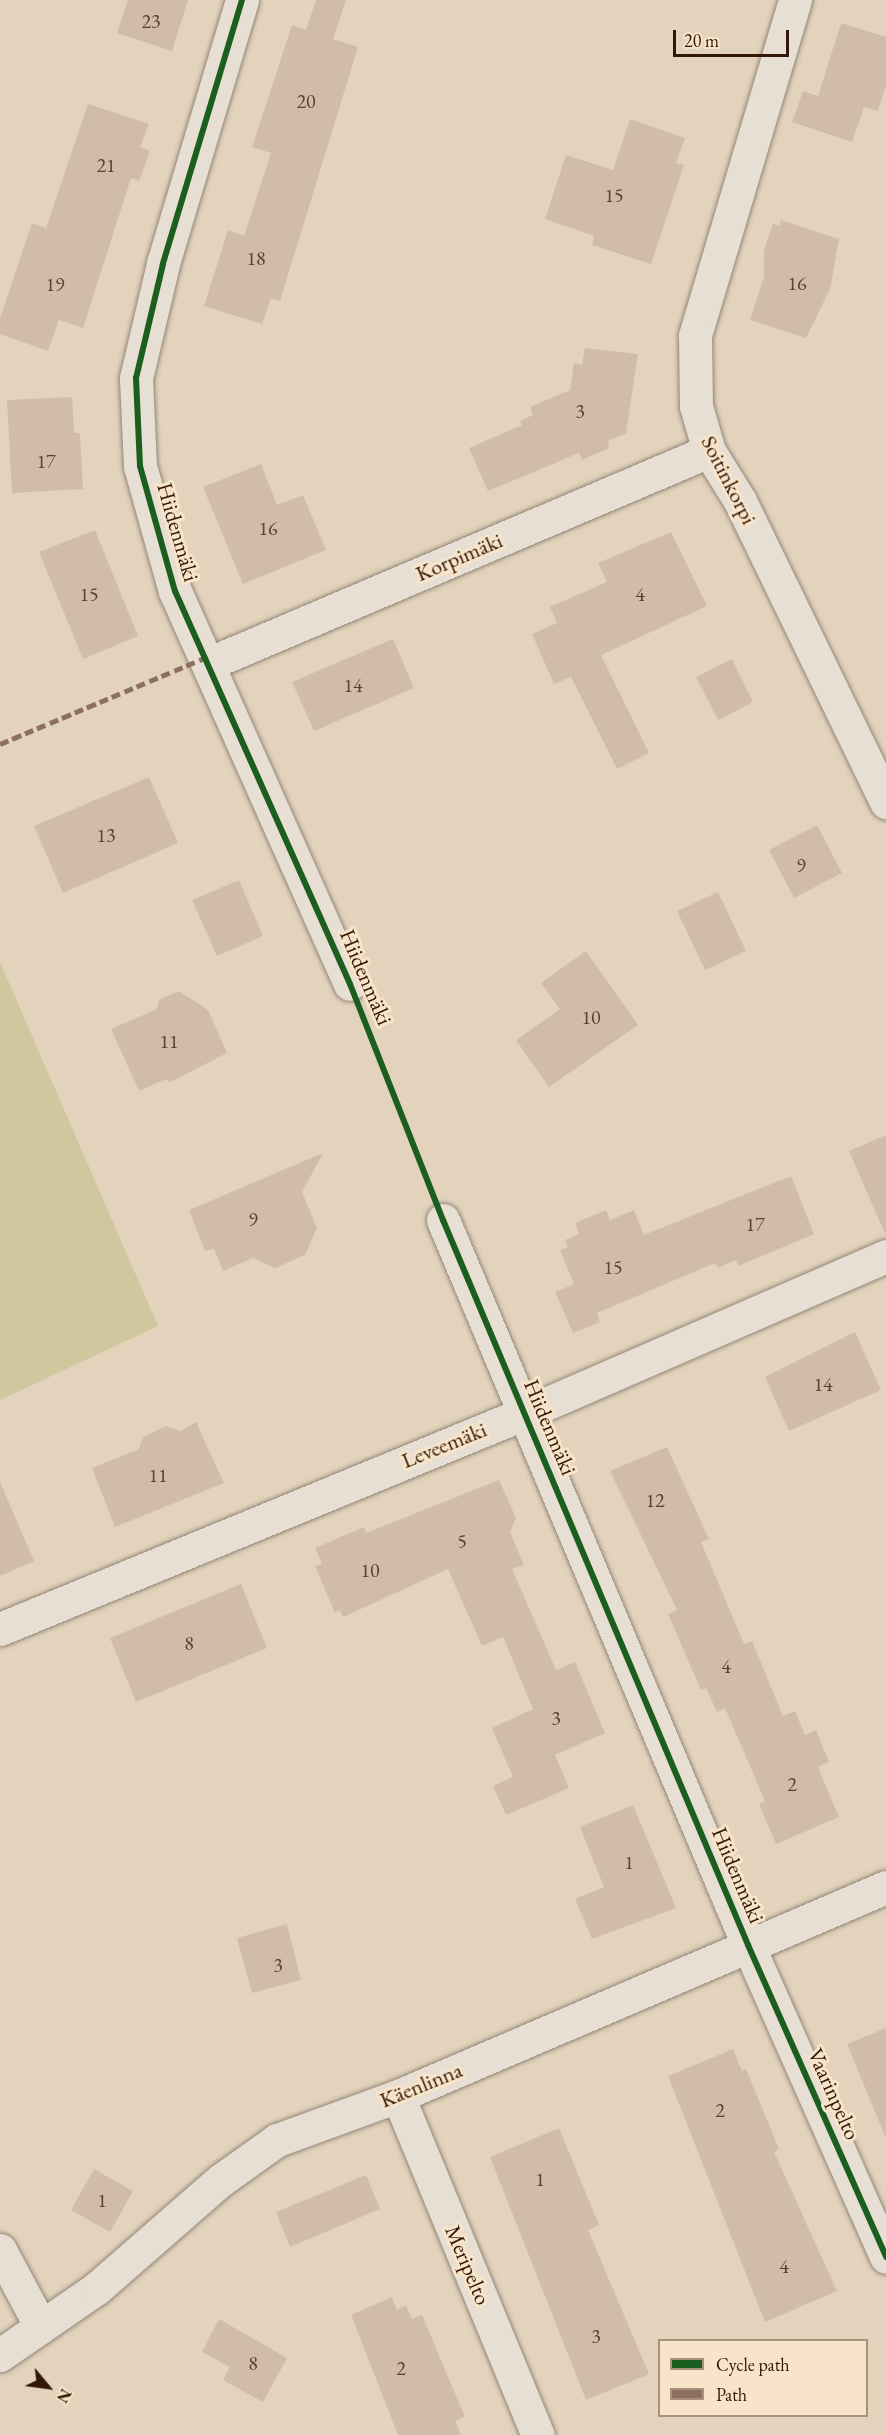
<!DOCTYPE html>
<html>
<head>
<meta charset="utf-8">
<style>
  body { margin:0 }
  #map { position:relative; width:886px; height:2435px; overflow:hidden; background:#e3d3bc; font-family:"EB Garamond",serif }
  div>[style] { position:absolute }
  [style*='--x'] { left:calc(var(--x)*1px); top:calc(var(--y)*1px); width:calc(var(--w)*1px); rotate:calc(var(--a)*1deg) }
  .green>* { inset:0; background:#cfc79e }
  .building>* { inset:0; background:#d1bcac }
  .roads { filter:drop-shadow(0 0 2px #938778) drop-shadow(0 0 2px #938778) }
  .street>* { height:33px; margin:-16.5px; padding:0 16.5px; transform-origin:16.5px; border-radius:16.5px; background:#e7dfd4 }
  .quiet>* { height:4.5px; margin-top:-2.25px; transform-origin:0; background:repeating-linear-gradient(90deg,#8d6e63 0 9px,transparent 0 13.5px) }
  .cycleway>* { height:6px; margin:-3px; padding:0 3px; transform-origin:3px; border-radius:3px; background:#1b5e20 }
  span { translate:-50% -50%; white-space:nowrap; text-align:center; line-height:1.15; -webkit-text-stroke:6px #f7e4c9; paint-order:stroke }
  .number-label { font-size:20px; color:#5a4031 }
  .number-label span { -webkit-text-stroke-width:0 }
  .street-label { font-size:22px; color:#321708 }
  .legend { position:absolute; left:658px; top:2339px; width:210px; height:78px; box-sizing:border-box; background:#f7e4c9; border:2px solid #a8927c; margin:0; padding:8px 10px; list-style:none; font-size:18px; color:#321708 }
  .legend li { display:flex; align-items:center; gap:12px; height:30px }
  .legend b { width:30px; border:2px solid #a8927c }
  .north { position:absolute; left:18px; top:2357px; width:60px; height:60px; -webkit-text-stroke:4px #f7e4c9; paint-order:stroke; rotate:119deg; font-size:16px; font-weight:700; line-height:24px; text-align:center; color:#321708 }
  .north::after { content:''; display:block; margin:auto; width:21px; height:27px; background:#321708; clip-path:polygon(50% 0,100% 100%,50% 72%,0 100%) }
  .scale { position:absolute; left:673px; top:30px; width:116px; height:27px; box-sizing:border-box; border:3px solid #321708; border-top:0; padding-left:8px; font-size:18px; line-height:21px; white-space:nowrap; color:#321708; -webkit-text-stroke:4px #f7e4c9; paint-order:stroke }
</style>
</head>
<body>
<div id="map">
  <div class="green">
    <div style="clip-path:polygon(0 962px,158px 1326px,0 1400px)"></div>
  </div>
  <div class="building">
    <div style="clip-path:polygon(128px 0,188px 0,172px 51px,117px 33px)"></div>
    <div style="clip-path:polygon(316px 0,346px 0,333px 39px,358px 47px,280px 301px,271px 298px,262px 324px,204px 306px,228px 230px,244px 236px,271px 153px,252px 147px,292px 25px,306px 30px)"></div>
    <div style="clip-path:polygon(841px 23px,886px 37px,886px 85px,878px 111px,864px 107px,852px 142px,792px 122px,803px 91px,818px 96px)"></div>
    <div style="clip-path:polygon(88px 104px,149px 124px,140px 147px,150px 151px,139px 181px,131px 178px,83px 328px,59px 320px,48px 351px,0 334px,0 318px,32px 223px,46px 228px)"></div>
    <div style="clip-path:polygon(630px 119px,685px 138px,676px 163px,684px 165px,651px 264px,592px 245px,594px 236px,545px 219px,566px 155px,613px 170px)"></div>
    <div style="clip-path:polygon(781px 220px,839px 239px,830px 289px,806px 338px,750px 320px,764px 277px,764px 250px,773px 223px,780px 226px)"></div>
    <div style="clip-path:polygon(585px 348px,638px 354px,626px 433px,608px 441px,609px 448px,582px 460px,579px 453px,488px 491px,469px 448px,522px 425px,520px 421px,533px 415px,530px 407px,570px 390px,574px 363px,582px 365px)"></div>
    <div style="clip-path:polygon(72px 397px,74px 433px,80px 433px,83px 489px,12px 493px,7px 400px)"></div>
    <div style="clip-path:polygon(261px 464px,277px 505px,303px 495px,326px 550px,243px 584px,203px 487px)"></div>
    <div style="clip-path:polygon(95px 530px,138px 636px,83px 659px,39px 552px)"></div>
    <div style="clip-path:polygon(671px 532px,707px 606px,601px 655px,649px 753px,617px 769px,571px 677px,554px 684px,532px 634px,557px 623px,550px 607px,607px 582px,598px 563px)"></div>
    <div style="clip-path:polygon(393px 639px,414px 688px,314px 731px,292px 682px)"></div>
    <div style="clip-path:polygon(732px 659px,753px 702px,718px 720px,696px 677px)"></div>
    <div style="clip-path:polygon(149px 777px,178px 843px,63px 893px,34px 826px)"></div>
    <div style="clip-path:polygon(817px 825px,842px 873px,794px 898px,769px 850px)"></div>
    <div style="clip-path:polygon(239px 880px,263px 936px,217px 956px,192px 900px)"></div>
    <div style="clip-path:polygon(718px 892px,746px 951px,705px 970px,677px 911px)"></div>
    <div style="clip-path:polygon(586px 951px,638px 1025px,549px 1087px,516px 1040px,560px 1009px,541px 983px)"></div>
    <div style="clip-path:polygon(179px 991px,208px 1010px,227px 1053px,170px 1082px,166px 1079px,139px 1091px,111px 1029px,157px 1009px,159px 1000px)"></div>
    <div style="clip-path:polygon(886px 1135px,886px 1236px,849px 1151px)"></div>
    <div style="clip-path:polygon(323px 1153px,302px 1192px,317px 1228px,305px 1255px,275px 1268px,253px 1258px,223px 1271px,214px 1249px,205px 1251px,189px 1210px)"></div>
    <div style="clip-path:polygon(791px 1176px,814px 1234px,738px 1266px,736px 1260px,718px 1268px,715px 1263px,597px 1313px,600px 1322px,573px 1333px,555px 1292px,574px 1284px,560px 1250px,568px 1247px,565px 1240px,579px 1234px,575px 1223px,606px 1210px,610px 1220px,634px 1210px,644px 1235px)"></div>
    <div style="clip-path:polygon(855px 1332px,881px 1390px,789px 1431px,765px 1377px)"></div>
    <div style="clip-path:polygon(196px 1422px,224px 1483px,115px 1527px,92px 1468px,139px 1449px,143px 1437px,166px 1426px,180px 1431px)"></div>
    <div style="clip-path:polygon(667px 1447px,709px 1539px,701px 1542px,744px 1644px,752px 1641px,783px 1716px,795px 1711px,805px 1735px,816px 1730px,829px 1762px,818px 1767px,839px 1817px,776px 1844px,759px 1804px,765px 1801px,725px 1708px,717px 1712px,706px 1688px,701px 1690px,668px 1614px,677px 1610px,610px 1471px)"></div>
    <div style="clip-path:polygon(499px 1480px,516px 1518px,510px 1532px,524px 1565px,512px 1569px,556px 1670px,575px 1662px,605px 1733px,555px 1755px,569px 1788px,506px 1815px,493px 1786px,513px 1777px,492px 1728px,533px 1709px,503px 1637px,482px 1646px,448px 1569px,343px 1617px,340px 1610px,335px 1613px,315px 1566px,322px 1564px,315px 1548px,364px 1527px,366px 1533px)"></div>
    <div style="clip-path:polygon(0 1482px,34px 1561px,0 1576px)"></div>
    <div style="clip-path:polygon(241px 1584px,267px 1648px,136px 1702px,110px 1638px)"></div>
    <div style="clip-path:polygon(633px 1805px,676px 1908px,592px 1939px,575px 1899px,604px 1887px,580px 1827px)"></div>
    <div style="clip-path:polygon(287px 1924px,301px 1980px,252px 1993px,237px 1938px)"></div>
    <div style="clip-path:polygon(886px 2028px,886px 2136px,885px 2136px,847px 2044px)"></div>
    <div style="clip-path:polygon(733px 2049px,742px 2071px,746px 2069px,779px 2149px,774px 2152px,837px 2291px,765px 2322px,668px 2076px)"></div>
    <div style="clip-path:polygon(559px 2128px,599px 2225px,588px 2230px,649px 2374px,586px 2400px,490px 2157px)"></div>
    <div style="clip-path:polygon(94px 2169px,133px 2191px,110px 2232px,71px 2210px)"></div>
    <div style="clip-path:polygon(366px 2175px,380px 2209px,290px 2247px,276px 2212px)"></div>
    <div style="clip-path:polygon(392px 2297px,397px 2310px,406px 2305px,412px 2319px,422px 2315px,465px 2417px,455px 2421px,461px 2435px,398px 2435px,351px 2315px)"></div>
    <div style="clip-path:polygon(219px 2319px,287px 2358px,263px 2402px,223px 2380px,230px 2367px,202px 2352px)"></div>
  </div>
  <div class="roads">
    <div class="street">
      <div style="--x:242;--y:0;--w:276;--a:106.7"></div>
      <div style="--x:163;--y:264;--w:117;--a:103.3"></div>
      <div style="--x:136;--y:378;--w:88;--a:87.4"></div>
      <div style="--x:140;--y:466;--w:130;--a:74.4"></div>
      <div style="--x:175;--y:591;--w:430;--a:66"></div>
      <div style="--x:795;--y:0;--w:351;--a:106.6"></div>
      <div style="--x:695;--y:336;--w:70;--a:89.2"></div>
      <div style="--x:696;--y:406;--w:47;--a:73.9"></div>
      <div style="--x:709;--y:451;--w:59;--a:58.2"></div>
      <div style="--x:740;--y:501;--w:335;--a:64.1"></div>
      <div style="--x:210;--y:663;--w:542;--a:-23.02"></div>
      <div style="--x:443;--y:1220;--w:787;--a:67.18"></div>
      <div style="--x:748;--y:1945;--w:341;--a:66.1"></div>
      <div style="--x:0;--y:1629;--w:568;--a:-22.36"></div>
      <div style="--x:525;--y:1413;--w:394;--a:-23.5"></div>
      <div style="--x:398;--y:2096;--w:367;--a:67.6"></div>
      <div style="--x:0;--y:2250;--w:87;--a:62"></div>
      <div style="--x:0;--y:2355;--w:118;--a:-34.6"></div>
      <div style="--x:97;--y:2288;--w:164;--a:-41.1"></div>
      <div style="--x:221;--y:2180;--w:69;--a:-35.5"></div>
      <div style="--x:277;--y:2140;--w:129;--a:-20"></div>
      <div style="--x:398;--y:2096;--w:531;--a:-23.18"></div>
    </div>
  </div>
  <div class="quiet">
    <div style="--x:0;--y:744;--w:225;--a:-22.8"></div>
  </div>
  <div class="cycleway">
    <div style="--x:242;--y:0;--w:276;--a:106.7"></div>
    <div style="--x:163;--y:264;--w:117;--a:103.3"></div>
    <div style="--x:136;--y:378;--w:88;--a:87.4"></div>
    <div style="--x:140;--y:466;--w:130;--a:74.4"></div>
    <div style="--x:175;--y:591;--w:430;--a:66"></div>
    <div style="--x:350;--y:984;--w:254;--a:68.5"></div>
    <div style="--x:443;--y:1220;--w:787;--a:67.18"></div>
    <div style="--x:748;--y:1945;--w:341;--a:66.1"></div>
  </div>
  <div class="number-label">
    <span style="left:151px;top:21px">23</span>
    <span style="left:306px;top:101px">20</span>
    <span style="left:106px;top:165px">21</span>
    <span style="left:614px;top:195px">15</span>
    <span style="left:256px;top:258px">18</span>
    <span style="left:797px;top:283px">16</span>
    <span style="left:55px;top:284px">19</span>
    <span style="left:580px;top:411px">3</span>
    <span style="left:46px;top:461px">17</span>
    <span style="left:268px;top:528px">16</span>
    <span style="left:89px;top:594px">15</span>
    <span style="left:640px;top:594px">4</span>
    <span style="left:353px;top:685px">14</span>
    <span style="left:106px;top:835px">13</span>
    <span style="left:801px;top:865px">9</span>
    <span style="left:591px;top:1017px">10</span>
    <span style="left:169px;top:1041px">11</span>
    <span style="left:253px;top:1219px">9</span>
    <span style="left:755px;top:1224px">17</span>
    <span style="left:613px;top:1267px">15</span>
    <span style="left:823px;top:1384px">14</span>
    <span style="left:158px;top:1475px">11</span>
    <span style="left:655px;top:1500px">12</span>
    <span style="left:462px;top:1541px">5</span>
    <span style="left:370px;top:1570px">10</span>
    <span style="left:189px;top:1643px">8</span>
    <span style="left:726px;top:1666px">4</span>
    <span style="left:556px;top:1718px">3</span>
    <span style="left:792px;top:1784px">2</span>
    <span style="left:629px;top:1862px">1</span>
    <span style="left:278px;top:1965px">3</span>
    <span style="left:720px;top:2110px">2</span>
    <span style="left:540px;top:2179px">1</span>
    <span style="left:102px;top:2200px">1</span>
    <span style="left:784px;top:2266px">4</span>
    <span style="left:596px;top:2336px">3</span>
    <span style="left:253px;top:2363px">8</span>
    <span style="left:401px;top:2368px">2</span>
  </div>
  <div class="street-label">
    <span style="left:729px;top:480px;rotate:63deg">Soitinkorpi</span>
    <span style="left:178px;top:532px;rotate:74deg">Hiidenmäki</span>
    <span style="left:459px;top:557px;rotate:-23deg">Korpimäki</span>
    <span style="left:366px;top:977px;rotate:67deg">Hiidenmäki</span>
    <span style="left:550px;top:1427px;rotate:67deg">Hiidenmäki</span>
    <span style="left:444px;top:1445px;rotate:-22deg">Leveemäki</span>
    <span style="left:738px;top:1875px;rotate:67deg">Hiidenmäki</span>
    <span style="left:421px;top:2085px;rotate:-22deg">Käenlinna</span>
    <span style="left:834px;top:2094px;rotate:66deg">Vaarinpelto</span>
    <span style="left:468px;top:2265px;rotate:67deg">Meripelto</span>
  </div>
  <ul class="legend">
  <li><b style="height:8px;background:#1b5e20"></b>Cycle path</li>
  <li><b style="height:8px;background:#8d6e63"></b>Path</li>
  </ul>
  <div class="north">N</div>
  <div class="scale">20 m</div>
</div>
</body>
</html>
